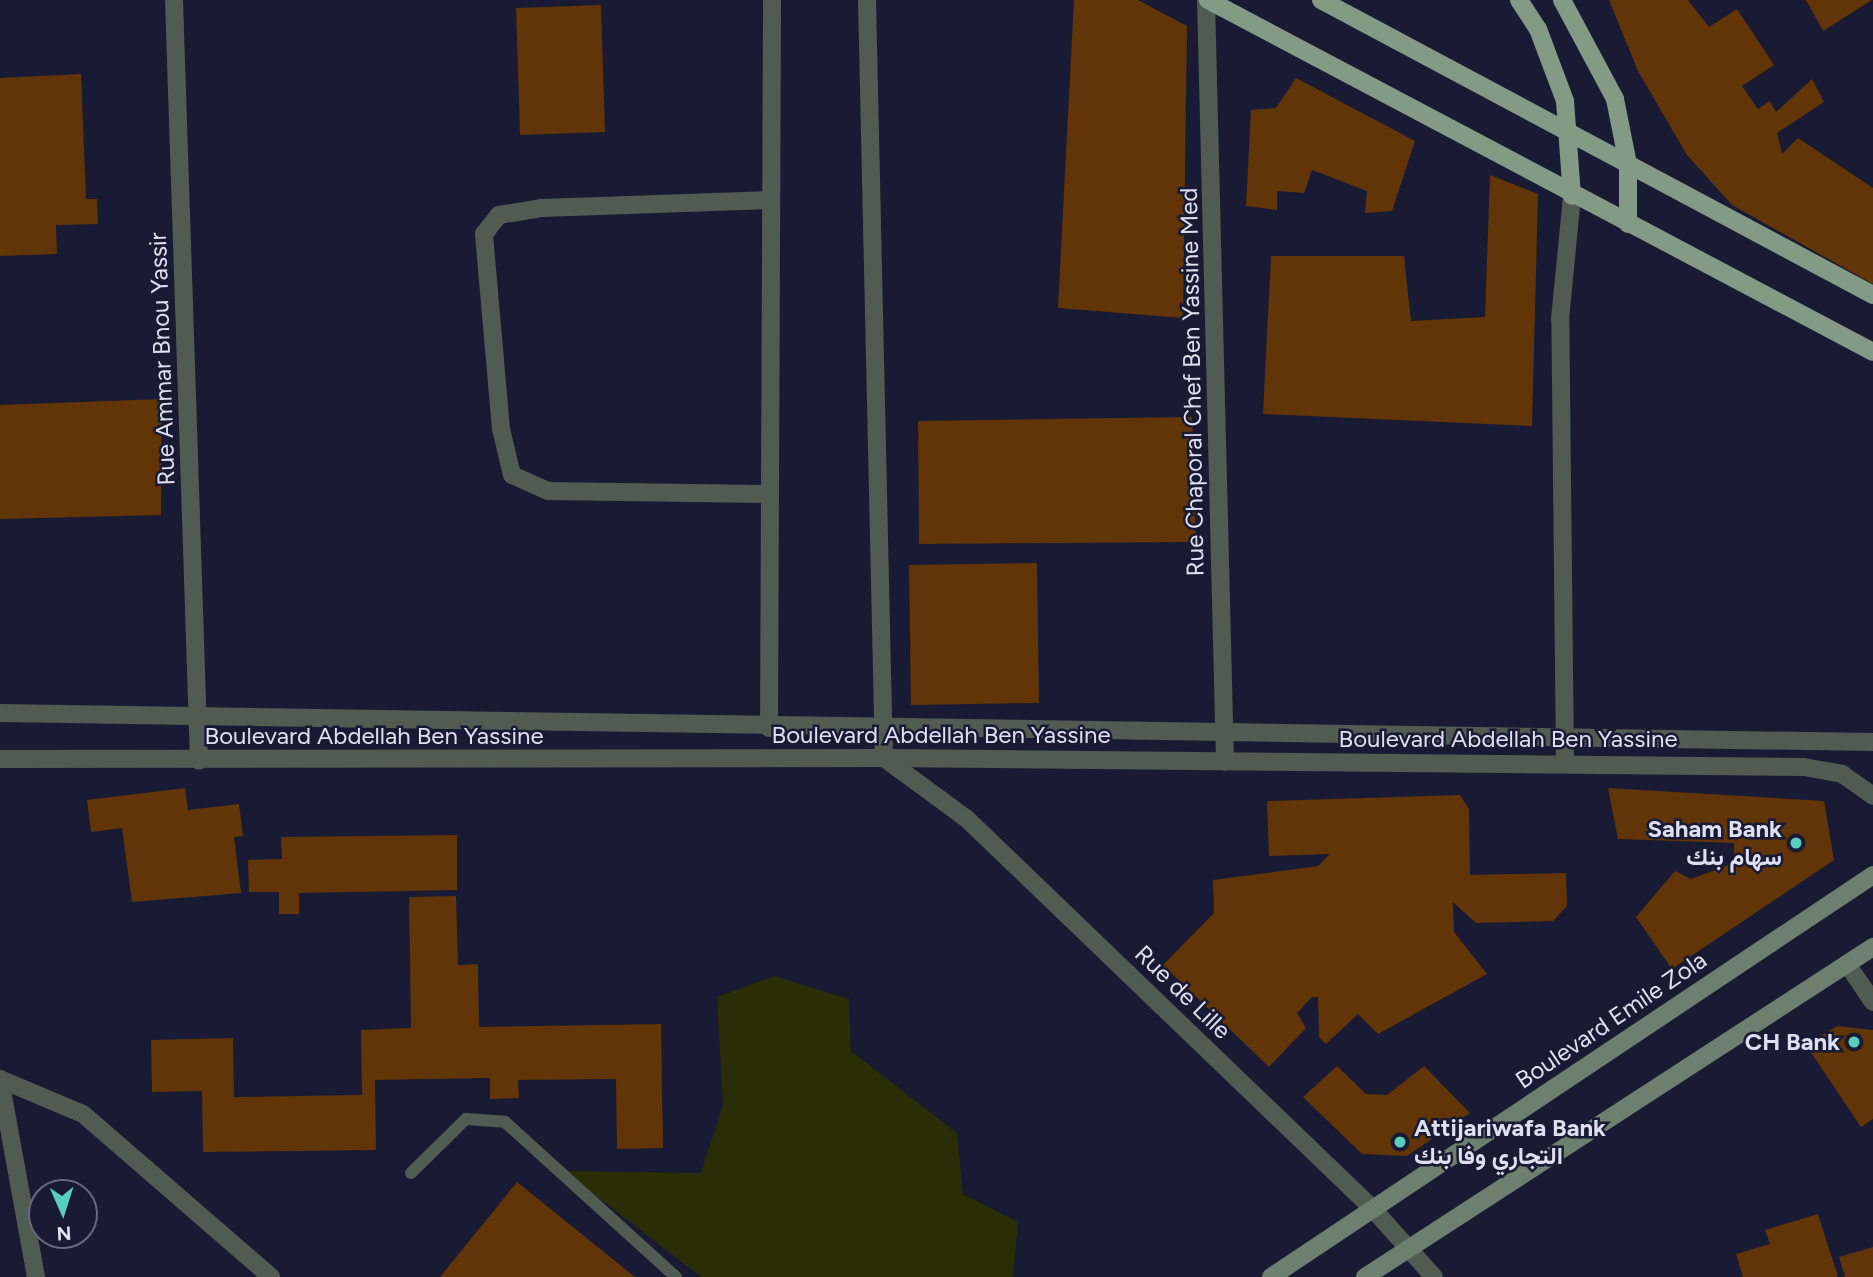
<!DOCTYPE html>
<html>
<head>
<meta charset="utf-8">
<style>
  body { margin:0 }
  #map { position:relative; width:1873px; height:1277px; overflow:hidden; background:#191a33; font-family:Figtree,Vazirmatn,sans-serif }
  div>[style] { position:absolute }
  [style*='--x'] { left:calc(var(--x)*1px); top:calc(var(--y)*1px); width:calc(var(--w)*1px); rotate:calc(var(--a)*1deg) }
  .green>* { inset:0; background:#2a2e06 }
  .building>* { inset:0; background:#613507 }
  .service>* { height:12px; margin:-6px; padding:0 6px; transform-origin:6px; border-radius:6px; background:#505b51 }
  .minor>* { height:18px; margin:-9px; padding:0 9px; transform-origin:9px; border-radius:9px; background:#505b51 }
  .tertiary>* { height:18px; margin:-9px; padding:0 9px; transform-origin:9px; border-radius:9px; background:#505b51 }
  .secondary>* { height:18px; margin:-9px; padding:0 9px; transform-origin:9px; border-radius:9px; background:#6d7f6e }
  .primary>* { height:18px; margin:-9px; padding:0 9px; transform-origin:9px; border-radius:9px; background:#839a85 }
  .dots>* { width:19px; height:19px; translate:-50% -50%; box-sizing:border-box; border:4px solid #191a33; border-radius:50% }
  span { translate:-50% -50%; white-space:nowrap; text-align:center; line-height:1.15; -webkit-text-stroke:5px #191a33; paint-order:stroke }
  .street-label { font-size:24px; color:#dee0f1 }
  .poi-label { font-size:24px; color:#dee0f1; font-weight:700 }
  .right { translate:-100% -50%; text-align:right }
  .left { translate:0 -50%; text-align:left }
  .north { position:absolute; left:28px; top:1179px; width:70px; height:70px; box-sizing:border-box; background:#191a33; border:2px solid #68697f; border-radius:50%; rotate:177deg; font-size:19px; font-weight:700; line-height:28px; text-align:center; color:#dee0f1 }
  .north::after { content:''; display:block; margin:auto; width:24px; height:32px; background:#58cec0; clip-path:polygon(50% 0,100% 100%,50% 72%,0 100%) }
</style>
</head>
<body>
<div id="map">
  <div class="green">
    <div style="clip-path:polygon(774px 976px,849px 999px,851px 1051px,957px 1133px,963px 1194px,1018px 1222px,1013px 1277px,701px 1277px,564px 1171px,701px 1173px,723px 1105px,717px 997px)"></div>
  </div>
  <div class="building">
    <div style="clip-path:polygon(1074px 0,1138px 0,1187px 26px,1183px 318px,1058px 308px)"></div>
    <div style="clip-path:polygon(1609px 0,1688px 0,1709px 27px,1737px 9px,1774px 65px,1742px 86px,1758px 109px,1770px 101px,1776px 112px,1812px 79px,1824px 102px,1777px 133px,1782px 154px,1798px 138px,1873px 188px,1873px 284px,1732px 205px,1687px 155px,1638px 71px)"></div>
    <div style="clip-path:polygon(1806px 0,1872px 0,1823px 31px)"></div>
    <div style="clip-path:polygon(601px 5px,605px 132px,520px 135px,516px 8px)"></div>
    <div style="clip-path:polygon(81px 74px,86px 199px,97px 199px,98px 224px,56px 225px,57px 254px,0 256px,0 78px)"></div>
    <div style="clip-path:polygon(1296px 78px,1415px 141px,1392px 211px,1365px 213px,1367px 191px,1312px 170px,1304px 193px,1277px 191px,1277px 210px,1246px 206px,1251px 110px,1276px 108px)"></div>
    <div style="clip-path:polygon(1490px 175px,1538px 194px,1532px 426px,1263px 414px,1271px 256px,1404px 256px,1411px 321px,1485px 317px)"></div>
    <div style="clip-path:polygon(162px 399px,161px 515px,0 519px,0 405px)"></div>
    <div style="clip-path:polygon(1192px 417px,1196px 542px,919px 544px,918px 421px)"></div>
    <div style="clip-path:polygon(1037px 563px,1039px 703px,911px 705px,909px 565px)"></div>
    <div style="clip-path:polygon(185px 788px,188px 810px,239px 804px,243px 836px,234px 837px,241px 893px,132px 902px,122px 828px,91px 832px,87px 800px)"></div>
    <div style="clip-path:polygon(1608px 788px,1824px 801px,1834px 860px,1672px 969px,1636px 917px,1675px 871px,1691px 879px,1734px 863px,1734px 843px,1618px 839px)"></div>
    <div style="clip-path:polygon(1460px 795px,1469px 809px,1470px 875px,1566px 873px,1567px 906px,1553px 921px,1476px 923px,1453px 902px,1454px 932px,1487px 974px,1378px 1034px,1358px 1014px,1326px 1044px,1319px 1037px,1318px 997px,1312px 997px,1297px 1013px,1306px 1028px,1269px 1067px,1163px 965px,1214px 913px,1213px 880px,1318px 866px,1330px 854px,1269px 856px,1267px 801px)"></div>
    <div style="clip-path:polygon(457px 835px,457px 890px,299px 893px,299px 914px,279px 914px,279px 892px,249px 892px,248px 860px,282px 859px,281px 837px)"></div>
    <div style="clip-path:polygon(456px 896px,458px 965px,478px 964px,479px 1027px,661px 1024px,663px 1148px,617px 1149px,616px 1079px,518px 1080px,519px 1098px,490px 1099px,490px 1078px,375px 1080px,376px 1150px,203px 1152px,202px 1091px,152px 1092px,151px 1040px,233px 1038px,234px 1097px,362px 1095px,361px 1030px,411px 1028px,409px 897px)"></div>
    <div style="clip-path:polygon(1837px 1026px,1873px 1030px,1873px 1119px,1861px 1127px,1806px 1045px)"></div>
    <div style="clip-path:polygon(1337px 1066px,1366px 1094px,1387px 1095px,1424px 1066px,1470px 1113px,1407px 1156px,1362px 1154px,1303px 1097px)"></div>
    <div style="clip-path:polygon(517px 1182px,635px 1277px,440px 1277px)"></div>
    <div style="clip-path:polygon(1818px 1214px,1838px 1277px,1743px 1277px,1736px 1254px,1770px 1244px,1765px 1230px)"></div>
    <div style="clip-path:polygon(1873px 1247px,1873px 1277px,1845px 1277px,1839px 1257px)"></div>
  </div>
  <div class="service">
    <div style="--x:411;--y:1173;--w:77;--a:-44.5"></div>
    <div style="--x:466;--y:1119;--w:39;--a:4"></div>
    <div style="--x:505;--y:1122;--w:231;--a:42.2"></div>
  </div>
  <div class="minor">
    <div style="--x:174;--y:0;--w:761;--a:88.12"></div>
    <div style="--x:867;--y:0;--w:758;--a:88.72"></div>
    <div style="--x:884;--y:758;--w:103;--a:36.3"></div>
    <div style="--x:967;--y:819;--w:563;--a:43.85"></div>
    <div style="--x:1373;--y:1209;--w:91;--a:48.1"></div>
    <div style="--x:1206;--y:0;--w:762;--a:88.57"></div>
    <div style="--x:770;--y:494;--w:222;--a:-179.2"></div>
    <div style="--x:548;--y:491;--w:39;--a:-156"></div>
    <div style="--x:512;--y:475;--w:47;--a:-103.4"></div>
    <div style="--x:501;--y:429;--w:196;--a:-95"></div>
    <div style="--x:484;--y:234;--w:24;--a:-52"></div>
    <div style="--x:499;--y:215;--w:44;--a:-9.2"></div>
    <div style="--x:542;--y:208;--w:229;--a:-2"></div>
    <div style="--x:769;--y:728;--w:728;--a:-89.76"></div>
    <div style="--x:1565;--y:764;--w:445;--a:-90.6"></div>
    <div style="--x:1560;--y:319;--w:124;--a:-84.4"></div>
    <div style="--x:1847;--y:964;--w:46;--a:55.6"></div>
    <div style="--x:0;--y:1079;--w:90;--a:22.9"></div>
    <div style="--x:83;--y:1114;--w:249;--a:40.9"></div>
    <div style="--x:0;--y:1079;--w:201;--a:79.7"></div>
  </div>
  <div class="tertiary">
    <div style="--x:0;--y:713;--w:1873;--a:0.89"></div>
    <div style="--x:0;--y:759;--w:884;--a:-0.06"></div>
    <div style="--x:884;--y:758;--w:920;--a:0.56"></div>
    <div style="--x:1804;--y:767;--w:39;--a:10"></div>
    <div style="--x:1842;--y:774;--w:38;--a:35"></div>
  </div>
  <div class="secondary">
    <div style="--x:1271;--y:1277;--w:724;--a:-33.73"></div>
    <div style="--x:1365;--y:1277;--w:606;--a:-33.01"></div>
  </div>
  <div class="primary">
    <div style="--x:1208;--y:0;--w:752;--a:27.89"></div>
    <div style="--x:1321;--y:0;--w:626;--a:28.12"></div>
    <div style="--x:1519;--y:0;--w:35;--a:57"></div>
    <div style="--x:1538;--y:29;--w:77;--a:69.4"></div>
    <div style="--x:1565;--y:101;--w:95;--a:85.8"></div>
    <div style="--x:1562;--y:0;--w:112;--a:61.8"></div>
    <div style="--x:1615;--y:99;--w:66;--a:78.7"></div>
    <div style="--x:1628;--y:164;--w:60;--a:90"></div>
  </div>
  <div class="dots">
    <div style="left:1796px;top:843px;background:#58cec0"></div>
    <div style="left:1854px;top:1042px;background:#58cec0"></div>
    <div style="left:1400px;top:1142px;background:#58cec0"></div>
  </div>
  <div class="street-label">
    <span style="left:162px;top:359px;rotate:-92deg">Rue Ammar Bnou Yassir</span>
    <span style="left:1192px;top:382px;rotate:-91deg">Rue Chaporal Chef Ben Yassine Med</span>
    <span style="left:941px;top:735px">Boulevard Abdellah Ben Yassine</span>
    <span style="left:374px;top:736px">Boulevard Abdellah Ben Yassine</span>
    <span style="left:1508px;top:739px">Boulevard Abdellah Ben Yassine</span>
    <span style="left:1183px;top:992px;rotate:44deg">Rue de Lille</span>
    <span style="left:1611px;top:1020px;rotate:-34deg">Boulevard Emile Zola</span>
  </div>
  <div class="poi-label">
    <span class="right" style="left:1782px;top:843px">Saham Bank<br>سهام بنك</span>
    <span class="right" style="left:1840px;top:1042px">CH Bank</span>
    <span class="left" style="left:1414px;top:1142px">Attijariwafa Bank<br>التجاري وفا بنك</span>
  </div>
  <div class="north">N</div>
</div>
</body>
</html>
